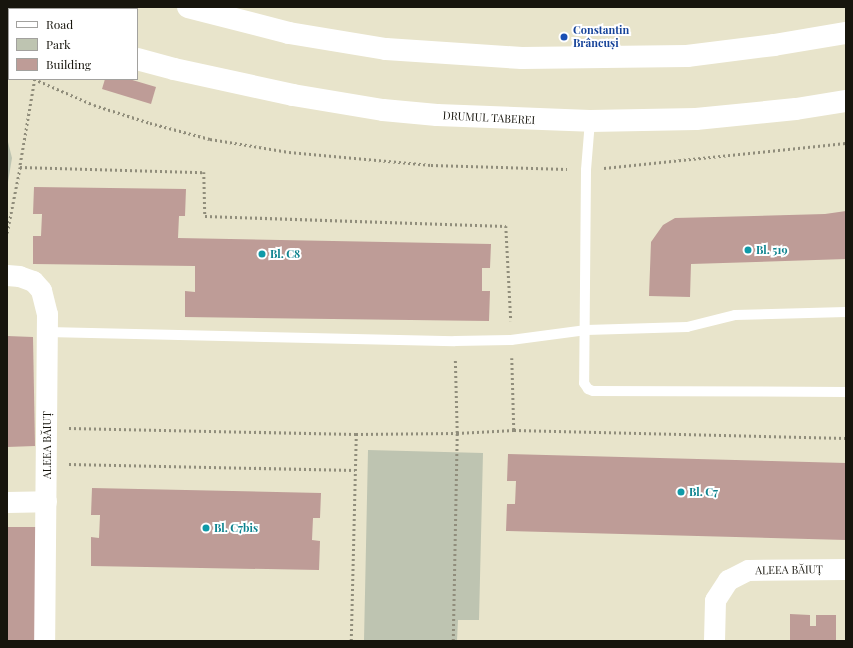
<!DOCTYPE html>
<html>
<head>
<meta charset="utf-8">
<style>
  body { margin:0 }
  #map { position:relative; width:853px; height:648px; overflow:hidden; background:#e8e4cb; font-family:"Playfair Display",serif }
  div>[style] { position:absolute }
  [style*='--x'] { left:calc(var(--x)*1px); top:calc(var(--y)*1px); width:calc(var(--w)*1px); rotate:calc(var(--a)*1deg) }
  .green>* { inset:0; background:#bec4b1 }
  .building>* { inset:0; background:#be9c97 }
  .path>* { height:2.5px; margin-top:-1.25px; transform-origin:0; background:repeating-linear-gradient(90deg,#908d7b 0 2px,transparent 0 5px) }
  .service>* { height:10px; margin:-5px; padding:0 5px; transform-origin:5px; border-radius:5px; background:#fff }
  .minor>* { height:21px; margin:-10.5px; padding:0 10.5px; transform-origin:10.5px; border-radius:10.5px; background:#fff }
  .secondary>* { height:22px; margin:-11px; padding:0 11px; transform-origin:11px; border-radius:11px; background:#fff }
  .dots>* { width:11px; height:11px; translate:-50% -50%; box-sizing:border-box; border:2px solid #fff; border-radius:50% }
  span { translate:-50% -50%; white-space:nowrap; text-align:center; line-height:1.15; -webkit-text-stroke:4px #fff; paint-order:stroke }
  .transit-label { font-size:11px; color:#164399; font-weight:700 }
  .left { translate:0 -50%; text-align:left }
  .street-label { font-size:11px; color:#17150d }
  .culture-label { font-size:11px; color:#0d838f; font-weight:700 }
  .frame { position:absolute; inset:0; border:8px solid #17150d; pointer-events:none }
  .legend { position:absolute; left:8px; top:8px; width:130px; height:72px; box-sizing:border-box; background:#fff; border:1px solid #a2a19e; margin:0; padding:5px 7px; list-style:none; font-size:12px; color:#17150d }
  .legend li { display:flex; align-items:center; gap:8px; height:20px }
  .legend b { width:20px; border:1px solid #a2a19e }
</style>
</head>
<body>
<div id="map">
  <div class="green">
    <div style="clip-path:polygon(7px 138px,12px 158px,7px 188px)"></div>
    <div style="clip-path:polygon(368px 450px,483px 453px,479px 620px,458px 620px,457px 641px,364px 641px)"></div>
  </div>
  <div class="building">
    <div style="clip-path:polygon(105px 79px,129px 79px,156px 87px,151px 104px,102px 89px)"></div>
    <div style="clip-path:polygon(34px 187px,186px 189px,185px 216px,179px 216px,178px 238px,491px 244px,490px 268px,482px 268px,482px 291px,490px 291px,489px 321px,185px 317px,185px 291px,195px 292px,195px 266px,33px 264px,33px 236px,41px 236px,42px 214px,33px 214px)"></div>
    <div style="clip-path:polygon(846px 211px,846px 259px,691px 264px,690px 297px,649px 296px,651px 242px,663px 225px,675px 218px,825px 214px)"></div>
    <div style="clip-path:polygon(7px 336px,33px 337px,35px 446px,7px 447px)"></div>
    <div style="clip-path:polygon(508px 454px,846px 463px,846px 540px,506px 531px,507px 504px,515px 504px,516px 481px,507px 481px)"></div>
    <div style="clip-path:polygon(92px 488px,321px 493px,320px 518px,313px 518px,312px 540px,320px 541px,319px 570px,91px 566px,91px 537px,99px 538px,100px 515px,91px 515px)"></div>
    <div style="clip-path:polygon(7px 527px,39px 527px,37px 641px,7px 641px)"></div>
    <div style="clip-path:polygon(790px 614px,810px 615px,810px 626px,816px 626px,816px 615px,836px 615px,836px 641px,790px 641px)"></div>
  </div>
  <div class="path">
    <div style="--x:7;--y:68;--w:2;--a:27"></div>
    <div style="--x:34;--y:79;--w:65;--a:23.4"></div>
    <div style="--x:94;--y:105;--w:59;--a:17.8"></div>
    <div style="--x:150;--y:123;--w:62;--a:14.9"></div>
    <div style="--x:210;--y:139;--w:80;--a:9.3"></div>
    <div style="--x:289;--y:152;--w:143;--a:5.2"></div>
    <div style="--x:431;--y:165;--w:136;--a:1.7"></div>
    <div style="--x:35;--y:79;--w:89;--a:99.7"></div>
    <div style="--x:20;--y:167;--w:184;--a:1.6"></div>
    <div style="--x:204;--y:172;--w:44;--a:88.7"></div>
    <div style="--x:205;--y:216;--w:301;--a:1.9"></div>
    <div style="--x:506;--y:226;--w:95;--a:87"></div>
    <div style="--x:604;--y:168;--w:243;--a:-5.9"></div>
    <div style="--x:7;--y:233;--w:67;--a:-78.9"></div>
    <div style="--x:512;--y:358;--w:72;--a:88.4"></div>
    <div style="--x:69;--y:428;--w:287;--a:1.2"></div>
    <div style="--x:69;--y:464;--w:286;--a:1.2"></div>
    <div style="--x:351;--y:641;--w:207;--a:-88.6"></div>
    <div style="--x:356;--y:434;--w:101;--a:-0.6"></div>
    <div style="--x:457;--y:433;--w:74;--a:-91.5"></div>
    <div style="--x:453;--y:641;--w:208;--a:-88.9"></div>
    <div style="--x:457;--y:433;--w:57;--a:-3"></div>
    <div style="--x:514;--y:430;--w:332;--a:1.4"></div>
  </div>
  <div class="service">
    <div style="--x:590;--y:121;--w:49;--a:94.7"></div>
    <div style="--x:586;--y:170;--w:213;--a:90.5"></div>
    <div style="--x:584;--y:383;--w:7;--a:56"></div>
    <div style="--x:588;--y:389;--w:5;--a:22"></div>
    <div style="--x:593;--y:391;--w:253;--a:0.2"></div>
    <div style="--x:47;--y:332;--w:408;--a:1.3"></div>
    <div style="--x:455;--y:341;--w:56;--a:-1"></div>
    <div style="--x:511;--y:340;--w:76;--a:-7.6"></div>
    <div style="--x:586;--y:330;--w:101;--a:-1.7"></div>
    <div style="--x:687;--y:327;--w:49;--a:-14"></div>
    <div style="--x:735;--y:315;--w:111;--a:-1.5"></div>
  </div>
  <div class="minor">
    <div style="--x:7;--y:275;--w:12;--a:5"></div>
    <div style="--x:19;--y:276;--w:15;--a:20"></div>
    <div style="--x:33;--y:281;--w:12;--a:48"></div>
    <div style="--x:41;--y:290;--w:25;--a:76"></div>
    <div style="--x:47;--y:314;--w:327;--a:90.5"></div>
    <div style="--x:7;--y:502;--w:39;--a:-1"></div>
    <div style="--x:714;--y:641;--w:41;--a:-88.6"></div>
    <div style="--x:715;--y:600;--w:24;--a:-57"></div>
    <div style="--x:728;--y:580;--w:22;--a:-27"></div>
    <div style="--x:748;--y:570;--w:98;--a:-0.6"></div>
  </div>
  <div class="secondary">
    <div style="--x:188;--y:7;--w:104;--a:14.4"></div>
    <div style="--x:289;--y:33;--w:98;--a:9.4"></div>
    <div style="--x:386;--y:49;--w:136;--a:3.8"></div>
    <div style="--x:522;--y:58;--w:165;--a:-0.7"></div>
    <div style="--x:687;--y:56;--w:88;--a:-7.2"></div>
    <div style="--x:774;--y:45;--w:73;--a:-9.5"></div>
    <div style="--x:7;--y:17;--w:2;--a:27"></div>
    <div style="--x:137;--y:59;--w:38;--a:15"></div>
    <div style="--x:174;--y:69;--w:122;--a:12.3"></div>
    <div style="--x:293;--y:95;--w:91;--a:9.5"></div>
    <div style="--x:383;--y:110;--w:54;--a:5.3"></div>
    <div style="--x:437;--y:115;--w:153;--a:2.2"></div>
    <div style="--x:590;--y:121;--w:106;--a:-1.1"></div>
    <div style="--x:696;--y:119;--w:100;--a:-5.7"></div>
    <div style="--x:796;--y:109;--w:51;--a:-9.1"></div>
  </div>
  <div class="dots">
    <div style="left:564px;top:37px;background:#1a4fb4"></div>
    <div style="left:748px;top:250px;background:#0f9aa8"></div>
    <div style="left:262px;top:254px;background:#0f9aa8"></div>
    <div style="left:681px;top:492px;background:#0f9aa8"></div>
    <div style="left:206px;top:528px;background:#0f9aa8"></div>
  </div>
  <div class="transit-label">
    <span class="left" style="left:573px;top:37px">Constantin<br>Brâncuși</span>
  </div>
  <div class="street-label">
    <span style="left:489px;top:118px;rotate:3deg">DRUMUL TABEREI</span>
    <span style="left:47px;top:445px;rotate:-90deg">ALEEA BĂIUȚ</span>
    <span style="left:789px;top:570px;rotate:-1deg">ALEEA BĂIUȚ</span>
  </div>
  <div class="culture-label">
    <span class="left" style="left:756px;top:250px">Bl. 519</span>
    <span class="left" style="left:270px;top:254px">Bl. C8</span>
    <span class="left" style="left:689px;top:492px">Bl. C7</span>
    <span class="left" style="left:214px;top:528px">Bl. C7bis</span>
  </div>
  <div class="frame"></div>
  <ul class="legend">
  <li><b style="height:5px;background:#fff"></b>Road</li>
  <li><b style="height:11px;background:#bec4b1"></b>Park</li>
  <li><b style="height:11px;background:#be9c97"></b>Building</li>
  </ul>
</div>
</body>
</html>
